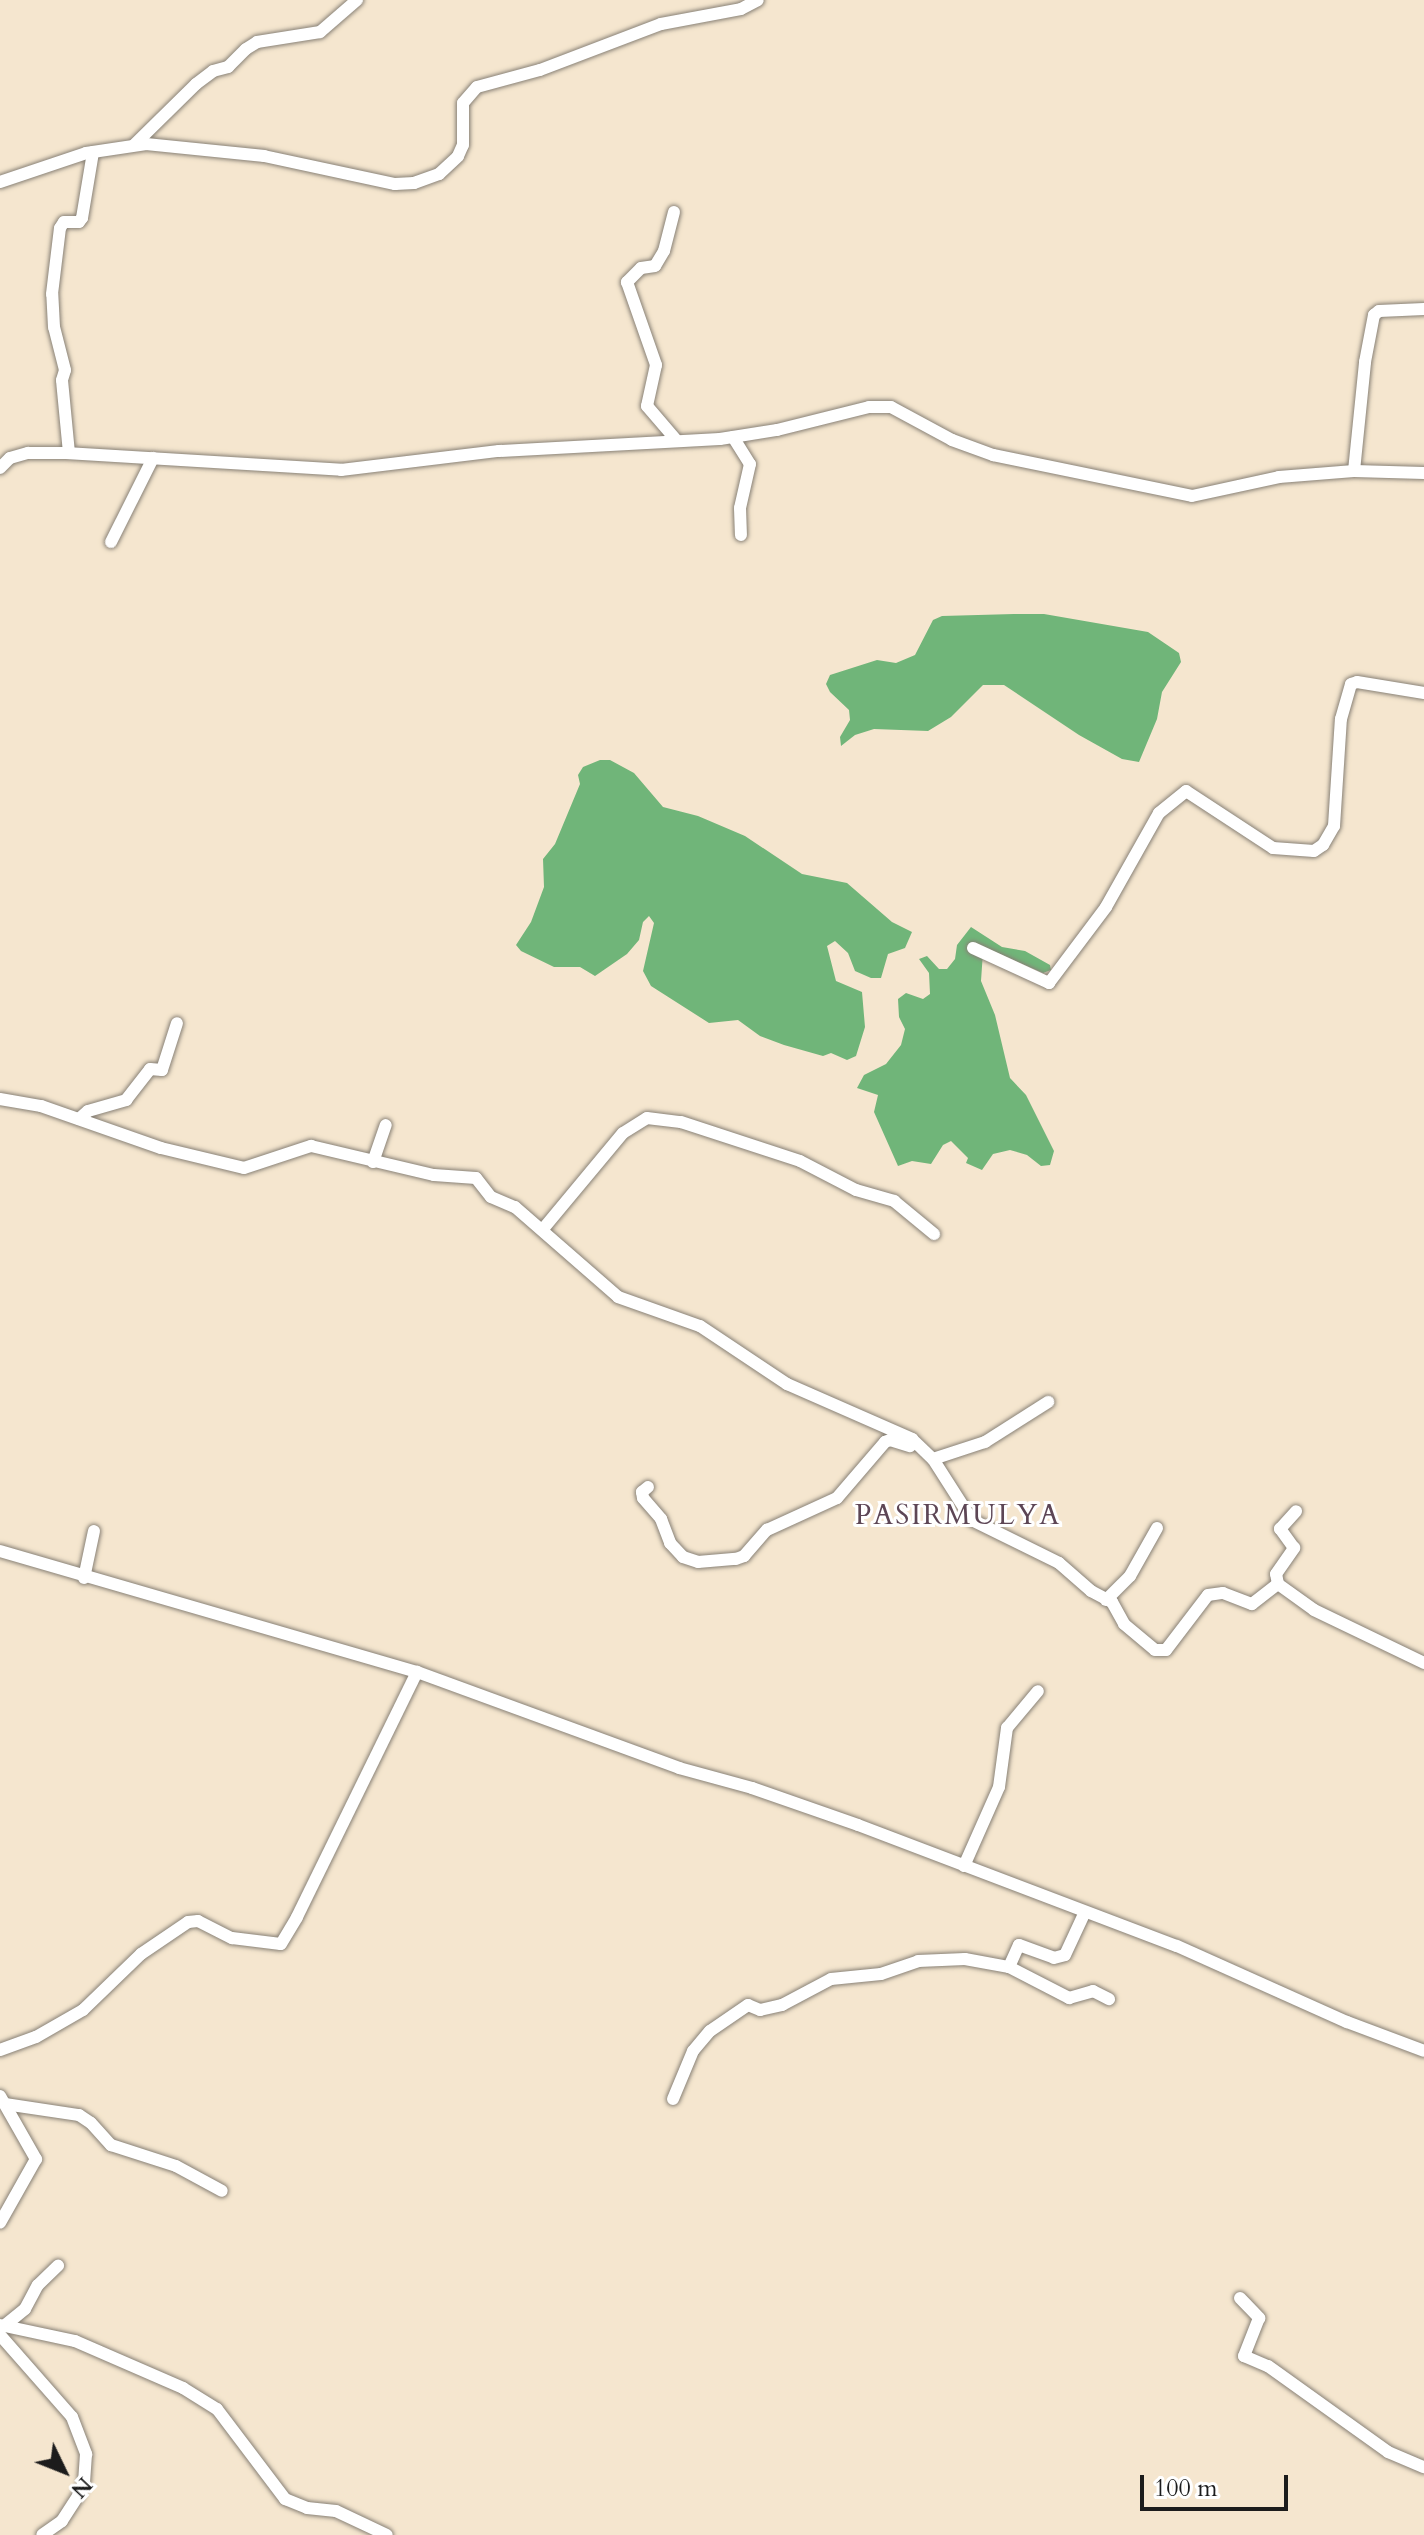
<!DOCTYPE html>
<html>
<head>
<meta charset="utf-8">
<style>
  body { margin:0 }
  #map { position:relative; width:1424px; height:2535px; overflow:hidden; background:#f5e6cf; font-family:Cardo,serif }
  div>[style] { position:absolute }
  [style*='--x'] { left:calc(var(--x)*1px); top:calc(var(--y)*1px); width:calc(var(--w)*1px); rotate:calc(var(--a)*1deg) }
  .forest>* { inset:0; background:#70b579 }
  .roads { filter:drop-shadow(0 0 2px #888176) drop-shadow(0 0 2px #888176) }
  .minor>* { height:12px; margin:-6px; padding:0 6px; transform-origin:6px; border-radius:6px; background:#fff }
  span { translate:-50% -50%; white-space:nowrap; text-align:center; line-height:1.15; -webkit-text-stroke:6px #fff; paint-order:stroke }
  .quarter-label { font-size:28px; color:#5d4655; letter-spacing:2px }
  .north { position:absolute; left:24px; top:2431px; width:80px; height:80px; -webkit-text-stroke:6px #fff; paint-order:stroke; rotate:133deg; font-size:22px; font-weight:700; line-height:32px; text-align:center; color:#1c1c1c }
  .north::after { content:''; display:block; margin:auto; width:28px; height:36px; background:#1c1c1c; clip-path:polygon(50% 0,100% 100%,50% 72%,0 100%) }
  .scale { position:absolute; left:1140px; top:2475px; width:148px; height:36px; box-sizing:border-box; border:4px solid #1c1c1c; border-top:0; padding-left:10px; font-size:24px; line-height:28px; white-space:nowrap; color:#1c1c1c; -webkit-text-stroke:6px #fff; paint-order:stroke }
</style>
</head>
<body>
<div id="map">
  <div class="forest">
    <div style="clip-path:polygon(1014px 614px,1044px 614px,1148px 632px,1179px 653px,1181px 662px,1162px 692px,1157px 719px,1139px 762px,1122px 759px,1079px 735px,1004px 685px,983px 685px,951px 717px,928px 731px,874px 729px,855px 735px,841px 746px,840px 737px,850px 720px,849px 710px,830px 692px,826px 684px,830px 675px,877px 660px,896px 663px,915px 655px,933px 620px,942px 616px)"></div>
    <div style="clip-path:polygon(600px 760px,610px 760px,634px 773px,663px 807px,698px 816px,745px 836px,802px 874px,847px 883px,892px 922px,912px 932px,905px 948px,888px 954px,881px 978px,871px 978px,855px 971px,848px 953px,835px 941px,827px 946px,836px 981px,862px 992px,865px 1027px,856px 1056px,847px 1060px,831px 1053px,823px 1056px,784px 1045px,760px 1036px,738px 1020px,709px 1023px,651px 986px,643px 971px,654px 923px,649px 916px,643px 922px,639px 940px,627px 954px,595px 976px,580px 967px,554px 967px,521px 951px,516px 945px,531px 922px,544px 887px,543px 859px,555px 844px,580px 784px,578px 775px,583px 767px)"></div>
    <div style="clip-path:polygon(971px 927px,1002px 947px,1025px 951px,1050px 965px,1051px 970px,1043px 973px,988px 949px,983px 952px,981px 981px,995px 1015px,1010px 1078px,1026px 1095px,1054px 1151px,1050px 1165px,1041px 1166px,1027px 1155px,1010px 1150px,993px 1154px,982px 1170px,966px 1163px,968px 1158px,951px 1141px,943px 1145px,931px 1164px,912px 1161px,898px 1166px,874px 1112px,878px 1095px,857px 1088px,864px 1075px,886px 1064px,901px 1045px,905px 1029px,899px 1017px,898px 999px,906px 993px,923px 999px,930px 994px,929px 973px,919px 959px,927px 956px,939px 969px,947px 969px,955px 959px,957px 945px)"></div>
  </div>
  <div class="roads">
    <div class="minor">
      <div style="--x:134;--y:145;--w:87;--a:-44.5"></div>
      <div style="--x:196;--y:84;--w:21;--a:-37"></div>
      <div style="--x:213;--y:71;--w:16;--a:-15"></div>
      <div style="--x:228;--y:67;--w:25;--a:-45"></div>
      <div style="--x:246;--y:49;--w:13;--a:-32"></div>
      <div style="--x:257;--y:42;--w:64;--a:-9"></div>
      <div style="--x:320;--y:32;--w:49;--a:-40.9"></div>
      <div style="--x:0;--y:182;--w:91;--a:-18.6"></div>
      <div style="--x:86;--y:153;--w:61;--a:-8.5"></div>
      <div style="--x:146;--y:144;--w:119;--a:5.8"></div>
      <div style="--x:264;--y:156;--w:134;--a:12.1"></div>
      <div style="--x:395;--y:184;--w:19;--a:-3"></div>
      <div style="--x:414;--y:183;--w:27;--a:-20"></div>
      <div style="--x:439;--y:174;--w:26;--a:-43"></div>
      <div style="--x:458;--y:156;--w:12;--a:-66"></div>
      <div style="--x:463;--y:145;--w:42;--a:-90"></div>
      <div style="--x:463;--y:103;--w:21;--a:-49"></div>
      <div style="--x:477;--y:87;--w:65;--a:-15.1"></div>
      <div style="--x:540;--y:70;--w:129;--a:-20.8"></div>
      <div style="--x:661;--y:24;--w:81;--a:-10.6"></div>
      <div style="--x:741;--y:9;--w:19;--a:-28"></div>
      <div style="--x:674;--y:212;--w:40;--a:104.4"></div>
      <div style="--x:664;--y:251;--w:17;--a:121"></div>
      <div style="--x:655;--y:266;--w:14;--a:172"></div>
      <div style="--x:641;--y:268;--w:20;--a:135"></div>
      <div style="--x:627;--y:282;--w:88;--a:70.7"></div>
      <div style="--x:656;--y:365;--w:42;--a:102.4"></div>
      <div style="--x:647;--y:406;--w:46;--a:49.4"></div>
      <div style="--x:733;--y:437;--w:32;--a:58"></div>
      <div style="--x:750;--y:464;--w:45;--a:102.8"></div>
      <div style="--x:740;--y:508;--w:27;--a:88"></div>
      <div style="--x:69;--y:453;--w:73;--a:-95.5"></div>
      <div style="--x:62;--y:380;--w:10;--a:-73"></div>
      <div style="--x:65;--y:370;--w:44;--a:-104.3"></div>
      <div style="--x:54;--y:327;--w:33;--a:-93"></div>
      <div style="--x:52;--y:294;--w:66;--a:-83.1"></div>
      <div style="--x:60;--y:228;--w:7;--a:-56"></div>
      <div style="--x:64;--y:222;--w:15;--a:0"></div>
      <div style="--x:79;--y:222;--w:5;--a:-53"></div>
      <div style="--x:82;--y:218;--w:67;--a:-80.5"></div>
      <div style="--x:0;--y:468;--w:14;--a:-45"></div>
      <div style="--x:10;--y:458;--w:19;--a:-16"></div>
      <div style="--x:28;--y:453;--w:38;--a:0"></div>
      <div style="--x:66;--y:453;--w:276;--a:3.5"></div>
      <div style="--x:341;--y:470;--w:159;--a:-6.9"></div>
      <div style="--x:499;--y:451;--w:221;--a:-3.1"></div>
      <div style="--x:720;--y:439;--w:58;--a:-9"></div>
      <div style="--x:777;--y:430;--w:95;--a:-14"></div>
      <div style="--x:869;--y:407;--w:22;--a:0"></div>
      <div style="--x:891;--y:407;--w:69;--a:28.4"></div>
      <div style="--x:952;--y:440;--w:44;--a:20.1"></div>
      <div style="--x:993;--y:455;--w:203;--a:11.6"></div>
      <div style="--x:1192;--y:496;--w:89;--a:-12.3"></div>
      <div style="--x:1279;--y:477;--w:75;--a:-4.6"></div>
      <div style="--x:1354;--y:471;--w:70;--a:1.6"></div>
      <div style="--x:1354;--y:471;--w:110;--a:-84.2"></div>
      <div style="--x:1365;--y:362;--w:48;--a:-79.2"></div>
      <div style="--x:1374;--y:315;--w:6;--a:-39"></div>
      <div style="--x:1379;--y:311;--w:45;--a:-2.5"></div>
      <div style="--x:111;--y:542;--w:94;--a:-63.4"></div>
      <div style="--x:973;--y:948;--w:84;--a:24.7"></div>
      <div style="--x:1049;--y:983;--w:95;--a:-53.1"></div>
      <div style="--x:1106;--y:907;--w:108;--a:-60.6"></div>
      <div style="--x:1159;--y:813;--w:35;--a:-39"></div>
      <div style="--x:1186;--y:791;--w:104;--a:33.2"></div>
      <div style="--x:1273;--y:848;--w:41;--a:4.2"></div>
      <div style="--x:1314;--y:851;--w:11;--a:-34"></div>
      <div style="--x:1323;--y:845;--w:22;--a:-60"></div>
      <div style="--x:1334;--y:826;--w:107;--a:-86.3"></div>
      <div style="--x:1341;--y:719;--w:36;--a:-74"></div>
      <div style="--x:1351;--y:684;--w:6;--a:-18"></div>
      <div style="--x:1357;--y:682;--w:68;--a:9.3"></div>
      <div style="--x:0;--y:1099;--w:42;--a:9.7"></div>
      <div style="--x:41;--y:1106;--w:127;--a:19.3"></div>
      <div style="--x:161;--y:1148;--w:85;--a:13.5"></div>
      <div style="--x:244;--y:1168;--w:71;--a:-18.2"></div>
      <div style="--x:311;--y:1146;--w:126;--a:13.3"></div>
      <div style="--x:434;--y:1175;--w:42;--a:4.1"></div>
      <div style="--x:476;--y:1178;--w:24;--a:52"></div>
      <div style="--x:491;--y:1197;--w:26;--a:23"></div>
      <div style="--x:515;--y:1207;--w:137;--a:41.1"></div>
      <div style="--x:618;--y:1297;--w:87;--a:19.5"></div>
      <div style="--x:700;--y:1326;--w:105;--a:33.7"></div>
      <div style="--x:787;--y:1384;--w:137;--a:23.7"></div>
      <div style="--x:912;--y:1439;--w:29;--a:44"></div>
      <div style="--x:933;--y:1459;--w:72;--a:57.4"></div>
      <div style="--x:972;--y:1520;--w:97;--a:26.3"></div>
      <div style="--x:1059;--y:1563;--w:43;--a:41.2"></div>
      <div style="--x:1091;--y:1591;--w:24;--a:28"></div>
      <div style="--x:1112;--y:1602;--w:25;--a:61"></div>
      <div style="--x:1124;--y:1624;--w:40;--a:40"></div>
      <div style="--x:1155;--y:1650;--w:11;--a:0"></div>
      <div style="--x:1166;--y:1650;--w:69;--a:-52.6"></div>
      <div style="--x:1208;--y:1595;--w:15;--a:-8"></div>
      <div style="--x:1223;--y:1593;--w:31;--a:21"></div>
      <div style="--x:1252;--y:1604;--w:33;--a:-38"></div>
      <div style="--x:1278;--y:1584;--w:44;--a:35.8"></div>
      <div style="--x:1314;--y:1610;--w:122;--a:25.7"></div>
      <div style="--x:79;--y:1119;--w:12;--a:-42"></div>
      <div style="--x:88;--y:1111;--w:40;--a:-16"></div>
      <div style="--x:126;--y:1100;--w:39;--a:-52"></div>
      <div style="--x:150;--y:1069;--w:12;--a:5"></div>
      <div style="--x:162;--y:1070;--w:49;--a:-72.3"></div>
      <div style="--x:373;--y:1162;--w:39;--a:-71"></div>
      <div style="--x:543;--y:1229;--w:125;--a:-50.2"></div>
      <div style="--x:623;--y:1133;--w:28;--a:-32"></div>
      <div style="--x:647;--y:1118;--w:34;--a:7"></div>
      <div style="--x:681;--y:1122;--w:125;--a:18.1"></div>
      <div style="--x:800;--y:1161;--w:63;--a:27.4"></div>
      <div style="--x:856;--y:1190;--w:40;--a:16"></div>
      <div style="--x:894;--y:1201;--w:52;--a:39.5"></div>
      <div style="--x:933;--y:1459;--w:55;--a:-18.1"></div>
      <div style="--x:985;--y:1442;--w:75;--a:-32.4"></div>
      <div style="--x:648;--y:1487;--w:8;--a:140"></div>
      <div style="--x:642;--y:1492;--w:6;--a:81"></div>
      <div style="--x:643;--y:1498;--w:28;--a:49"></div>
      <div style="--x:661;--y:1519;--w:26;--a:69"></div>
      <div style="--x:670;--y:1543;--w:19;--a:47"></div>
      <div style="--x:683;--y:1557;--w:16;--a:18"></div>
      <div style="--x:698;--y:1562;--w:38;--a:-5"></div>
      <div style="--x:736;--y:1559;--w:9;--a:-21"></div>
      <div style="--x:744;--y:1556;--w:35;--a:-49"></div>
      <div style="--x:767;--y:1530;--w:77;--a:-24.6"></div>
      <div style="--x:837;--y:1498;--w:74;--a:-49.4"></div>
      <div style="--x:885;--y:1442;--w:5;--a:-22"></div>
      <div style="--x:890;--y:1440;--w:21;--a:17"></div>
      <div style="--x:0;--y:1551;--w:434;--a:16.2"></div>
      <div style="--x:417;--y:1672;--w:279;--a:20.1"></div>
      <div style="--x:679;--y:1768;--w:76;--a:15.3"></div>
      <div style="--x:752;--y:1788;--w:112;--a:19.2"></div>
      <div style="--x:858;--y:1825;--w:341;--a:20.8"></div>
      <div style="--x:1177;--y:1946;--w:186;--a:24.1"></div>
      <div style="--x:1347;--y:2022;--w:82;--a:20.6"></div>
      <div style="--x:84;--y:1578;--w:48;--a:-78"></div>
      <div style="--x:1278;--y:1584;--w:10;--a:-101"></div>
      <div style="--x:1276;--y:1574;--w:32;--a:-55"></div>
      <div style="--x:1294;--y:1548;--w:24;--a:-126"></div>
      <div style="--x:1280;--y:1529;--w:24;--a:-48"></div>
      <div style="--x:1106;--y:1600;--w:34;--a:-45"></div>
      <div style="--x:1130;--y:1576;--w:55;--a:-60.6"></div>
      <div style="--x:964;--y:1866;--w:86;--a:-66.1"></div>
      <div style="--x:999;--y:1787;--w:60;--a:-82.3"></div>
      <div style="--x:1007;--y:1728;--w:48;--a:-50"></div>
      <div style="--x:1009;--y:1967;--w:24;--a:-66"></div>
      <div style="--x:1019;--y:1945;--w:37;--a:20"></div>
      <div style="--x:1054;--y:1958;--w:11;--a:-15"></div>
      <div style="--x:1065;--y:1955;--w:47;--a:-65.1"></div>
      <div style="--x:0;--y:2050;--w:38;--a:-20"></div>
      <div style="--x:36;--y:2037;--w:54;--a:-29.9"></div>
      <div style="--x:83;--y:2010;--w:81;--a:-44"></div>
      <div style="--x:141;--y:1954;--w:57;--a:-34.2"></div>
      <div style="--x:188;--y:1922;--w:10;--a:-6"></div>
      <div style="--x:198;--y:1921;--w:38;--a:27"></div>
      <div style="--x:232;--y:1938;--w:49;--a:7"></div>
      <div style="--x:281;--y:1944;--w:31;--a:-59"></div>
      <div style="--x:297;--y:1917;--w:273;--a:-63.9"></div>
      <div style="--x:0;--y:2096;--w:73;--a:60.3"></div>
      <div style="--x:36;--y:2159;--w:73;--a:119.4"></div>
      <div style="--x:673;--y:2099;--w:52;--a:-67.4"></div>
      <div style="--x:693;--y:2051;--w:26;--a:-50"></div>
      <div style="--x:710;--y:2031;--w:46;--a:-34.4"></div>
      <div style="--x:748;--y:2005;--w:13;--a:23"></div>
      <div style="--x:760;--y:2010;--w:23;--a:-13"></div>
      <div style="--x:782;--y:2005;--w:55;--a:-28"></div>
      <div style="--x:831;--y:1979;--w:50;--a:-5.7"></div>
      <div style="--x:881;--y:1974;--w:39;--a:-19"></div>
      <div style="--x:918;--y:1961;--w:47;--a:-2.4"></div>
      <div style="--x:965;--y:1959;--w:45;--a:10.3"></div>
      <div style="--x:1009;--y:1967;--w:68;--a:27.3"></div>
      <div style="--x:1069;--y:1998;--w:25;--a:-16"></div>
      <div style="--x:1093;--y:1991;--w:18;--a:27"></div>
      <div style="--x:5;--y:2104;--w:75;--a:8.5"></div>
      <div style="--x:79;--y:2115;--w:14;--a:34"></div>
      <div style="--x:91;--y:2123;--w:30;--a:48"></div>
      <div style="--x:111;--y:2145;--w:68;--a:17.9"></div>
      <div style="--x:176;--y:2166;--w:52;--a:28.5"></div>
      <div style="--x:1240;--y:2298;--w:28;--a:46"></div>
      <div style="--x:1259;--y:2318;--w:41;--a:111.5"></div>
      <div style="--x:1244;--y:2356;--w:26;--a:23"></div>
      <div style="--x:1268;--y:2366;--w:148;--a:35.6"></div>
      <div style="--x:1388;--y:2452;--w:39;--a:23"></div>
      <div style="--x:0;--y:2325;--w:77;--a:12"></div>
      <div style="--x:75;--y:2341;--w:118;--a:23.5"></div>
      <div style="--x:183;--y:2388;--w:40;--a:32"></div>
      <div style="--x:217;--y:2409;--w:113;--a:52.9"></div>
      <div style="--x:285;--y:2499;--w:24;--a:22"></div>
      <div style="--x:307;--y:2508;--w:29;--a:6"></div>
      <div style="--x:336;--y:2511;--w:56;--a:25.2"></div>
      <div style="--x:4;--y:2326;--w:27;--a:-39"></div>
      <div style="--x:25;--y:2309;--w:27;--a:-62"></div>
      <div style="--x:38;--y:2285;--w:28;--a:-44"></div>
      <div style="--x:0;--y:2335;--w:109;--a:48.7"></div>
      <div style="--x:72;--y:2417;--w:40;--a:69"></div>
      <div style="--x:86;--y:2454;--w:29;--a:94"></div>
      <div style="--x:84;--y:2483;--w:14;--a:115"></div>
      <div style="--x:78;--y:2496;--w:30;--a:123"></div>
      <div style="--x:62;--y:2521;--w:24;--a:145"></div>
    </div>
  </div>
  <div class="quarter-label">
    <span style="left:958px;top:1515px">PASIRMULYA</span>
  </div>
  <div class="north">N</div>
  <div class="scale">100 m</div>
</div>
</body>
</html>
